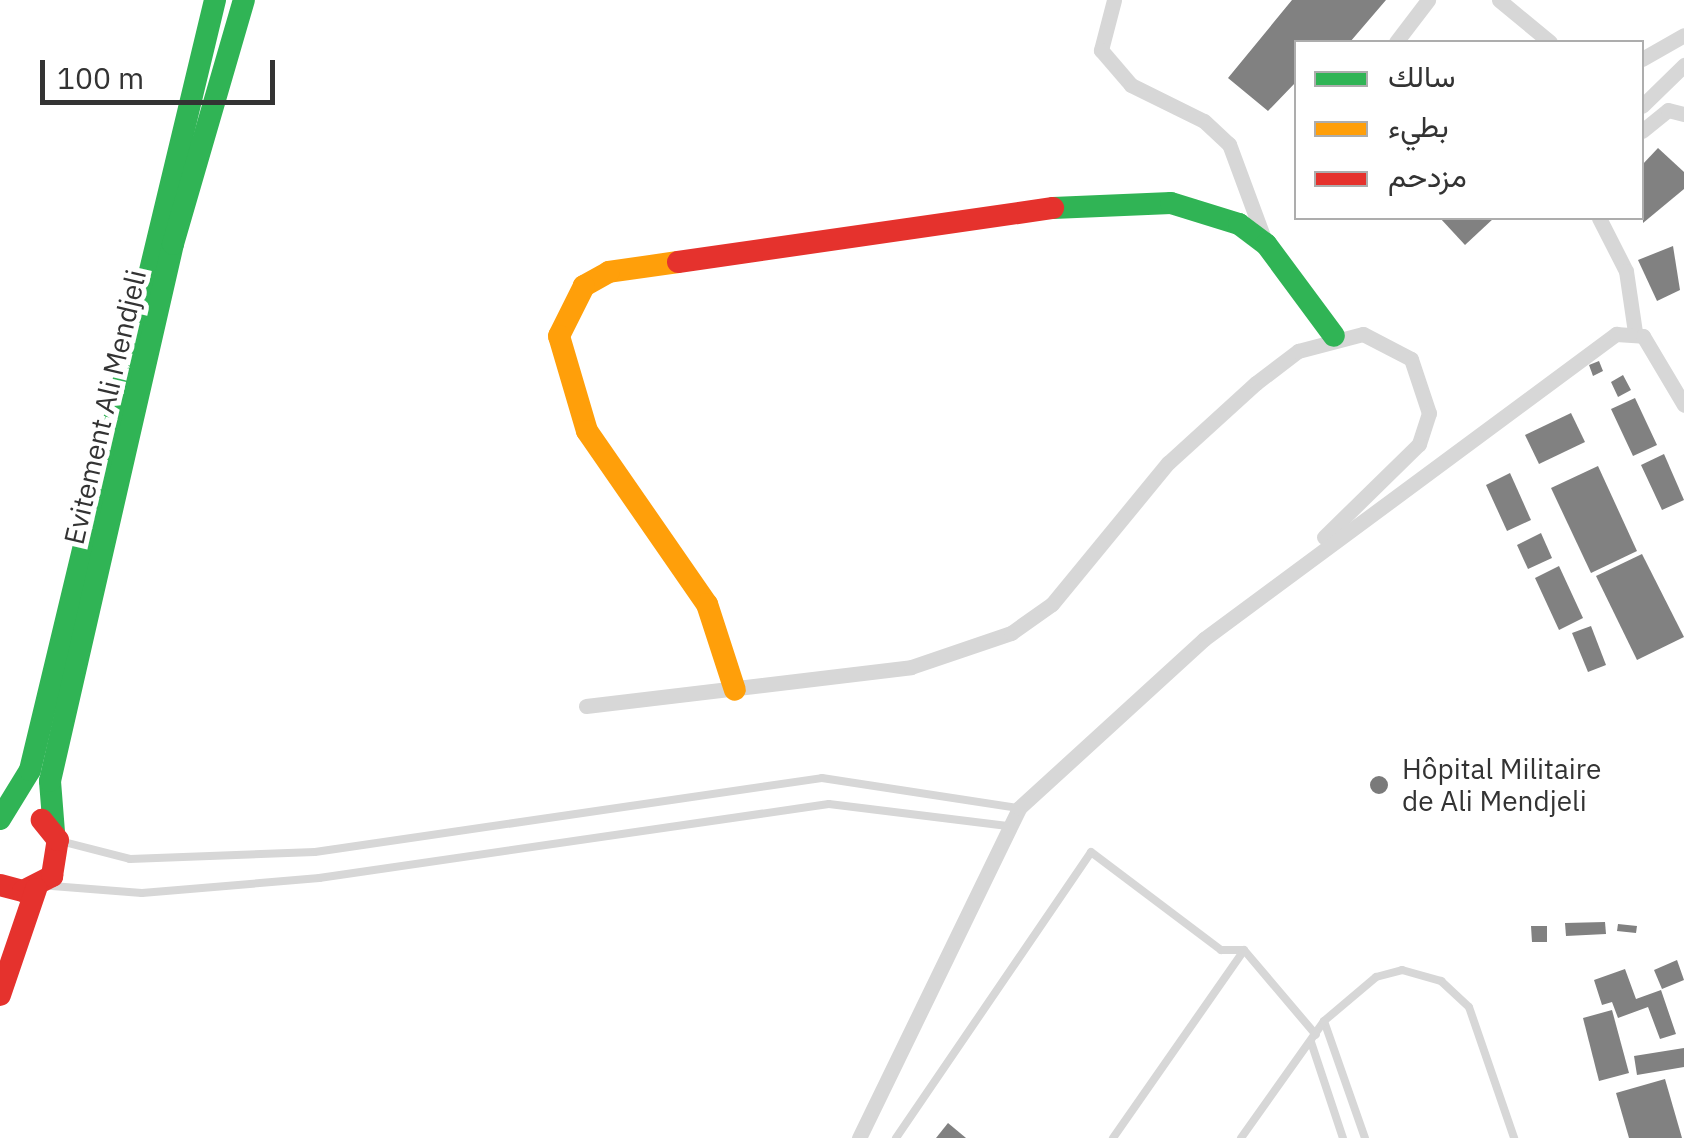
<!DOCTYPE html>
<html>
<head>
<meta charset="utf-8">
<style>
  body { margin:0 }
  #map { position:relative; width:1684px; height:1138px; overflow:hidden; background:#fff; font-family:"IBM Plex Sans",Vazirmatn,sans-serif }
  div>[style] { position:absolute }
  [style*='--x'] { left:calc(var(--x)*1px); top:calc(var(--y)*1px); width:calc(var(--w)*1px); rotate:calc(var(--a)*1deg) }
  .building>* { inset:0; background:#818181 }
  .lane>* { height:8px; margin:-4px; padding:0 4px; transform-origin:4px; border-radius:4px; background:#d7d7d7 }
  .street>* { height:15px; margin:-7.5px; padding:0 7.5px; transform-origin:7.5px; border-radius:7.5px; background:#d7d7d7 }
  .fast>* { height:22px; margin:-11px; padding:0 11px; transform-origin:11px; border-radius:11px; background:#30b455 }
  .slow>* { height:22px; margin:-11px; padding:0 11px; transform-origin:11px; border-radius:11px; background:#ff9f0a }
  .jam>* { height:22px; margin:-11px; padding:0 11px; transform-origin:11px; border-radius:11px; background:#e5322d }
  .dots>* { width:28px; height:28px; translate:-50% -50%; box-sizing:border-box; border:5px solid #fff; border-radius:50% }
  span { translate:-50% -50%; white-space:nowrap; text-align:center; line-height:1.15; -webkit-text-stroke:10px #fff; paint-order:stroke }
  .street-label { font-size:28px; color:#333 }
  .poi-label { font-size:28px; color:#333 }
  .left { translate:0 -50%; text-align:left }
  .legend { position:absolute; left:1294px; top:40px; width:350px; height:180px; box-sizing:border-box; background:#fff; border:2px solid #adadad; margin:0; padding:12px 18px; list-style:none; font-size:30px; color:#333 }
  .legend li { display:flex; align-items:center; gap:20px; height:50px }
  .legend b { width:50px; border:2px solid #adadad }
  .scale { position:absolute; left:40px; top:60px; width:235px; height:45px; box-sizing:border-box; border:5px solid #333; border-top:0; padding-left:12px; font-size:30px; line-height:35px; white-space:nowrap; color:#333; -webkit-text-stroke:8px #fff; paint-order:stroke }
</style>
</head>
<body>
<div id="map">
  <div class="building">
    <div style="clip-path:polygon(1292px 0,1386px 0,1350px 42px,1296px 42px,1296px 82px,1268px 111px,1228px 78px)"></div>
    <div style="clip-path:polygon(1658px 148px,1684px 172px,1684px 189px,1643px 223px,1642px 165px)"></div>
    <div style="clip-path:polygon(1440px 218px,1494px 218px,1465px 245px)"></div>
    <div style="clip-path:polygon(1673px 246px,1680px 290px,1657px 301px,1638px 260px)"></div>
    <div style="clip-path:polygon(1599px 361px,1603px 371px,1593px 376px,1589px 365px)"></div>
    <div style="clip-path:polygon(1623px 375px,1631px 390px,1618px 397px,1611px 382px)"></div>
    <div style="clip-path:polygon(1635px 398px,1657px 445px,1633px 456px,1611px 409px)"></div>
    <div style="clip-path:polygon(1571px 413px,1585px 442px,1539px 464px,1525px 435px)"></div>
    <div style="clip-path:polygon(1664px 454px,1684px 500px,1662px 510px,1641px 465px)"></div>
    <div style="clip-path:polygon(1598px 466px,1637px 551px,1591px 573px,1551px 488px)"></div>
    <div style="clip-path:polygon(1510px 473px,1531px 520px,1507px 531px,1486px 485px)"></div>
    <div style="clip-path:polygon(1541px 533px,1552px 558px,1528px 569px,1517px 545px)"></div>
    <div style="clip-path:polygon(1642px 554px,1684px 637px,1637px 660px,1596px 576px)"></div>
    <div style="clip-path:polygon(1559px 566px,1583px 618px,1559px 630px,1535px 578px)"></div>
    <div style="clip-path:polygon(1591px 626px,1606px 665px,1588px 672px,1572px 633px)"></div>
    <div style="clip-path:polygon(1605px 922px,1606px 934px,1566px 936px,1565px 923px)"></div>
    <div style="clip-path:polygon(1618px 924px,1637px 926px,1636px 933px,1617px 931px)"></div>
    <div style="clip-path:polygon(1531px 926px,1547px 926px,1547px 942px,1532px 942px)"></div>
    <div style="clip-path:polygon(1677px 960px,1684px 980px,1662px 989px,1654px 970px)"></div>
    <div style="clip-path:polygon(1625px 969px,1636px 999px,1661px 990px,1676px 1034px,1660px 1039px,1648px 1007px,1618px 1018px,1612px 1002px,1602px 1005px,1594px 980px)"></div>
    <div style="clip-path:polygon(1612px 1010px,1629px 1073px,1599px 1081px,1583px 1018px)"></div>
    <div style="clip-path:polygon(1684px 1048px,1684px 1067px,1637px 1075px,1634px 1056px)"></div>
    <div style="clip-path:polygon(1665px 1079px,1682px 1138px,1629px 1138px,1616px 1093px)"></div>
    <div style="clip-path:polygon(948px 1123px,966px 1138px,936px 1138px)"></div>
  </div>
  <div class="lane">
    <div style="--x:64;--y:842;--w:68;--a:14.4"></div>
    <div style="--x:130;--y:859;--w:185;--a:-2.2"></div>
    <div style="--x:315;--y:852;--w:512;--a:-8.3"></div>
    <div style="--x:822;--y:778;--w:199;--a:8.7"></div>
    <div style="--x:52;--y:886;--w:90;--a:4.4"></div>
    <div style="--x:142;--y:893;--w:178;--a:-4.8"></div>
    <div style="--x:319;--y:878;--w:515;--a:-8.26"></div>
    <div style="--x:829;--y:804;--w:180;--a:7"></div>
    <div style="--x:1244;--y:950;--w:111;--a:49.7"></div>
    <div style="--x:1324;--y:1021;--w:124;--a:70.7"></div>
    <div style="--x:1311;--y:1042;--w:101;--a:71.6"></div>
    <div style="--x:896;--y:1138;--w:346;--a:-55.7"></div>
    <div style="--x:1091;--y:852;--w:163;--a:37"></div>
    <div style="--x:1221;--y:950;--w:23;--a:0"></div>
    <div style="--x:1113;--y:1138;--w:229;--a:-55.1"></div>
    <div style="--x:1241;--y:1138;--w:143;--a:-54.6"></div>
    <div style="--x:1324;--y:1021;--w:68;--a:-40.2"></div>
    <div style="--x:1376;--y:977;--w:27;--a:-15"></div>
    <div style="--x:1402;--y:970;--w:41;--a:15.8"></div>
    <div style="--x:1441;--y:981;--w:38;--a:43"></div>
    <div style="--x:1469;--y:1007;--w:139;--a:71"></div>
  </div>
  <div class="street">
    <div style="--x:1114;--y:0;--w:52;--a:104.6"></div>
    <div style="--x:1101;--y:50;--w:46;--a:49.4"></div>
    <div style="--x:1131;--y:85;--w:81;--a:26.3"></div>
    <div style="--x:1204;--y:121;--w:34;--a:43"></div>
    <div style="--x:1229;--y:144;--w:107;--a:69.7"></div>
    <div style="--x:1499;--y:0;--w:66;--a:39.5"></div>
    <div style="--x:1396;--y:42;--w:53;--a:-52.7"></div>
    <div style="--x:1642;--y:59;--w:48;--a:-29.7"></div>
    <div style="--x:1642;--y:106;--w:59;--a:-44.3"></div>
    <div style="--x:1642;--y:131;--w:33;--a:-39"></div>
    <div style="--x:1668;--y:110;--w:16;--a:14"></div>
    <div style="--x:1599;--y:218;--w:59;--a:63"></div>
    <div style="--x:1626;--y:271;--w:62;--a:81.6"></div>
    <div style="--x:586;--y:706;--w:327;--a:-6.8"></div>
    <div style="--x:911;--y:667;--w:106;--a:-18.8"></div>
    <div style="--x:1011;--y:633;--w:50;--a:-35.3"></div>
    <div style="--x:1052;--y:604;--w:183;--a:-50.6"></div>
    <div style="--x:1168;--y:463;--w:119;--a:-42.3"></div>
    <div style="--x:1256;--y:383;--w:53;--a:-37.3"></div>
    <div style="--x:1298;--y:351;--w:67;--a:-14.7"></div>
    <div style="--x:1363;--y:334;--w:54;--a:27.5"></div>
    <div style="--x:1411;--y:359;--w:57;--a:71.6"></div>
    <div style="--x:1429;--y:413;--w:33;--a:108"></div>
    <div style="--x:1419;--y:444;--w:133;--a:135.6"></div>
    <div style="--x:859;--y:1138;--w:367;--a:-64.1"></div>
    <div style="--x:1019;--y:808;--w:251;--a:-42.4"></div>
    <div style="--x:1204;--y:639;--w:513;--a:-36.51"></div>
    <div style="--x:1616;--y:334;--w:27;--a:4"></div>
    <div style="--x:1643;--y:336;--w:80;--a:59.3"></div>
  </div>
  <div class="fast">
    <div style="--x:1053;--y:208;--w:118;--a:-2.4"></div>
    <div style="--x:1171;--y:203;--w:71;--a:17.2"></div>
    <div style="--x:1239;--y:224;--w:34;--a:37"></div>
    <div style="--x:1266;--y:244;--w:114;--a:53.5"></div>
    <div style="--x:0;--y:819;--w:57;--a:-58.5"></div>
    <div style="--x:30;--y:770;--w:792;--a:-76.49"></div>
    <div style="--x:54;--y:832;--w:51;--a:-94.5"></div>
    <div style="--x:50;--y:781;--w:551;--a:-77.1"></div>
    <div style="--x:173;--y:244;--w:254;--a:-73.8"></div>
  </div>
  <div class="slow">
    <div style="--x:678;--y:262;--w:70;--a:171.8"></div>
    <div style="--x:609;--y:272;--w:29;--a:151"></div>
    <div style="--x:584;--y:286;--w:56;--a:116.6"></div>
    <div style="--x:559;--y:336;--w:99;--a:73.6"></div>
    <div style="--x:587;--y:431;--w:211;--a:55.3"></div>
    <div style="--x:707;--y:604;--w:90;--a:72"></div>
  </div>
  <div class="jam">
    <div style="--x:678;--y:262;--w:379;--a:-8.2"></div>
    <div style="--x:0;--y:885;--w:24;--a:15"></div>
    <div style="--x:23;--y:891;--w:33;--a:-27"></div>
    <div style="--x:52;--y:876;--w:36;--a:-81"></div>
    <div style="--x:58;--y:840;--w:26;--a:-129"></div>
    <div style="--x:0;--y:995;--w:112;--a:-71.2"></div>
  </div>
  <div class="dots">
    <div style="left:1379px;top:785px;background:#7a7a7a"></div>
  </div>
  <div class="street-label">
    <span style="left:105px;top:407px;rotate:-77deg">Evitement Ali Mendjeli</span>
  </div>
  <div class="poi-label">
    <span class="left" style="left:1402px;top:785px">Hôpital Militaire<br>de Ali Mendjeli</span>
  </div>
  <ul class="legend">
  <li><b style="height:12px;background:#30b455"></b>سالك</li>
  <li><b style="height:12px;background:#ff9f0a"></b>بطيء</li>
  <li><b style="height:12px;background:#e5322d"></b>مزدحم</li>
  </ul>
  <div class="scale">100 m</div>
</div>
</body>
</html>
